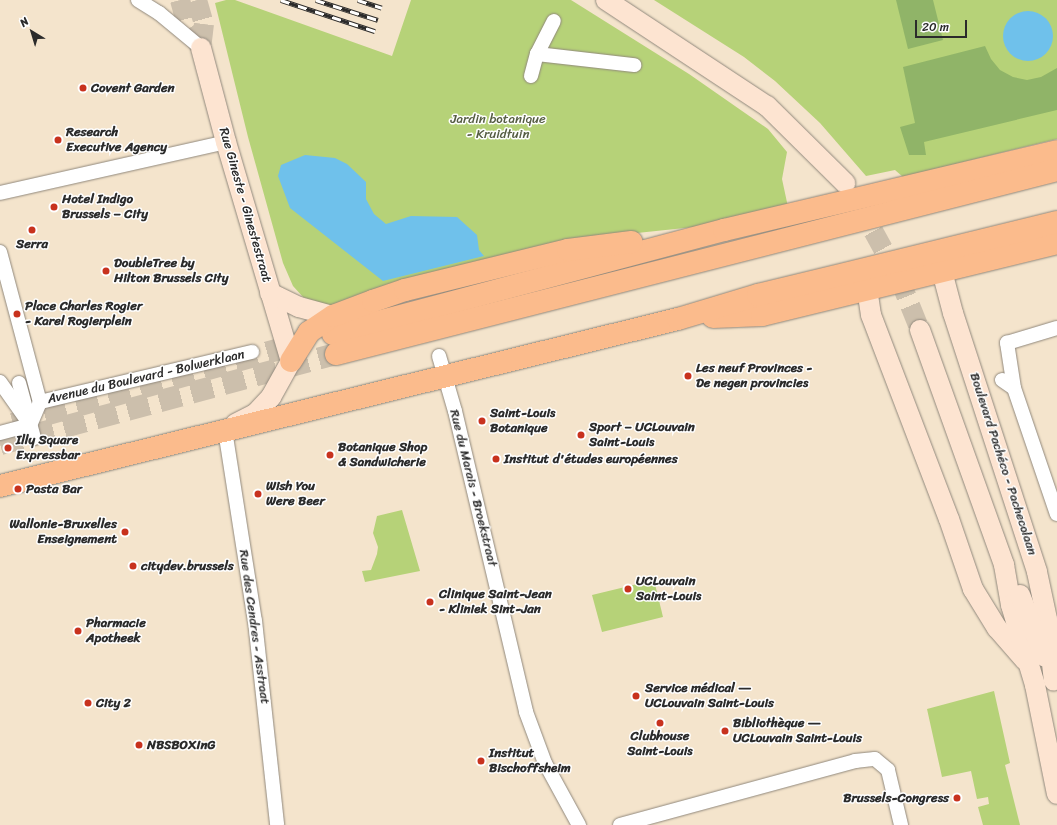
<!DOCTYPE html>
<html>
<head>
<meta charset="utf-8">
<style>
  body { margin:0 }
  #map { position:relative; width:1057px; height:825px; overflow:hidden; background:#f4e4cc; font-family:Sriracha,sans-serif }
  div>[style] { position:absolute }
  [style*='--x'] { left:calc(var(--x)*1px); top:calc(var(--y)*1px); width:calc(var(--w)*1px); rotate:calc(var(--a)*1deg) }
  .green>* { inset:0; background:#b6d278 }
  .forest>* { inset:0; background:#90b468 }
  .water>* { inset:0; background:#6fc1eb }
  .round { border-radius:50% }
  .secondary-tunnel>* { height:20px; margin-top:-10px; transform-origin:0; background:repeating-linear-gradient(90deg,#ccbfac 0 20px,transparent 0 30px) }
  .highway-tunnel>* { height:22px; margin-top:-11px; transform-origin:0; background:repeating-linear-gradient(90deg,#ccbfac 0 22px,transparent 0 33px) }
  .roads { filter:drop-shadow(0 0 1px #90887c) drop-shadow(0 0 1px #90887c) }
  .street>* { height:14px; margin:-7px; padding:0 7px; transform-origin:7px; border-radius:7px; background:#fff }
  .secondary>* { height:20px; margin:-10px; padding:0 10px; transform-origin:10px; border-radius:10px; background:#fde4d1 }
  .primary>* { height:22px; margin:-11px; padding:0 11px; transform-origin:11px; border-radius:11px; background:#fbbb8c }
  .highway>* { height:22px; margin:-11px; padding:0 11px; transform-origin:11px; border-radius:11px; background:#fbbb8c }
  .rail>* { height:4.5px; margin-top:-2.25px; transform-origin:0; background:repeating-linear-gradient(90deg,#fff 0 9px,#2b2b2b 0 18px); box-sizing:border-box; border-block:1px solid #2b2b2b }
  .dots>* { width:11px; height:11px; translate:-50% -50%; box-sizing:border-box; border:2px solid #fff; border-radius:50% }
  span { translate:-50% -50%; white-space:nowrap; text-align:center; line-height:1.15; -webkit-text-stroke:3px #fff; paint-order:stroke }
  .poi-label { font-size:13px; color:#2b2b2b; font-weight:700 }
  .left { translate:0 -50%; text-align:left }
  .right { translate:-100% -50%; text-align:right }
  .park-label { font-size:13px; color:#555d42 }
  .street-label { font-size:13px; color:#2b2b2b }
  .north { position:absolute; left:12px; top:12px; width:40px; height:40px; -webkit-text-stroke:3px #fff; paint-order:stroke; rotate:322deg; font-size:11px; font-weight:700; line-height:16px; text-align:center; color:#2b2b2b }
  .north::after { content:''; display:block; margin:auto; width:14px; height:18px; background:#2b2b2b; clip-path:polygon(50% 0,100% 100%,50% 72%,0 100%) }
  .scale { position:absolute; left:915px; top:20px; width:52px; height:18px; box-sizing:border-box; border:2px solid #2b2b2b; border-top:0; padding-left:5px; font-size:12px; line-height:14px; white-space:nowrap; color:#2b2b2b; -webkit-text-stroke:3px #fff; paint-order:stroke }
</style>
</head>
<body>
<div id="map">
  <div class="green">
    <div style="clip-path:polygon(226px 0,235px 0,392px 56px,411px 0,571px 0,689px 74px,768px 129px,787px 152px,782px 179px,788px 207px,723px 224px,570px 240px,327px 307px,303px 297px,293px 286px,283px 263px,248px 137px,215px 3px)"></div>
    <div style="clip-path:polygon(654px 0,1057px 0,1057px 139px,903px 177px,895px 170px,866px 176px,820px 123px,775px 81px,744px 57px)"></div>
    <div style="clip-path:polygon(402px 510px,420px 571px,365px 582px,362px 571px,371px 570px,377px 554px,378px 547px,373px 533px,377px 516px)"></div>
    <div style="clip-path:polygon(654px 580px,663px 617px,602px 632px,592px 595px)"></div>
    <div style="clip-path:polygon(994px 691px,1010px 763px,1005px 765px,1020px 825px,983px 825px,978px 807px,989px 804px,988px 797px,977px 799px,971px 771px,942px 777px,927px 709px)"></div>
  </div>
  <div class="forest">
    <div style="clip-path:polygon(896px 0,933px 0,943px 40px,908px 49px)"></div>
    <div style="clip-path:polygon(985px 46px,991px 59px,1000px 70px,1013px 77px,1027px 80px,1041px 77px,1057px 68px,1057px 110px,924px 142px,926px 155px,909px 155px,900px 127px,915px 123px,903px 67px)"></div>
  </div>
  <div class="water">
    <div class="round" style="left:1003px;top:11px;width:50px;height:50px"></div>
    <div style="clip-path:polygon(305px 155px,335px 158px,347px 164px,366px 182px,366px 199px,374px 214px,386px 224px,411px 216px,457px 217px,477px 235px,479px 250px,484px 256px,383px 281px,290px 208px,278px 176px,281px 165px)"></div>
  </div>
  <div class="secondary-tunnel">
    <div style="--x:180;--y:0;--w:30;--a:75"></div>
    <div style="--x:188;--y:29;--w:23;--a:56"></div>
    <div style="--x:197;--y:0;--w:25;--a:74"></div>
    <div style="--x:204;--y:24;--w:24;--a:97"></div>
    <div style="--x:859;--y:205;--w:83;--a:61.3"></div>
    <div style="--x:899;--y:278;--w:56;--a:68"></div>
  </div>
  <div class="highway-tunnel">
    <div style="--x:13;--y:424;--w:303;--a:-15.7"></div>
    <div style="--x:0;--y:444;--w:348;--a:-15"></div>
  </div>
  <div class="roads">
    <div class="street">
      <div style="--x:138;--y:0;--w:25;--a:32"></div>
      <div style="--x:159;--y:13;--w:55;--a:39.8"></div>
      <div style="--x:537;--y:54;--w:98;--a:6.5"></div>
      <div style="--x:531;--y:76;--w:23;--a:-75"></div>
      <div style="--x:537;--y:54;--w:37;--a:-63"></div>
      <div style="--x:0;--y:193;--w:232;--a:-12.7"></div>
      <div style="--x:0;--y:252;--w:155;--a:75.1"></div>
      <div style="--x:40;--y:402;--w:25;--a:113"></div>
      <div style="--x:30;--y:425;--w:31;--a:165"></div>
      <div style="--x:439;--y:356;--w:57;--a:73.8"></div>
      <div style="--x:455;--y:411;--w:309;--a:76.7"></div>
      <div style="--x:526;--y:712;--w:54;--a:69.6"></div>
      <div style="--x:545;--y:763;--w:71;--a:61.3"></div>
      <div style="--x:1002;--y:380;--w:14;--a:34"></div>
      <div style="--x:1014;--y:388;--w:133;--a:71.2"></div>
      <div style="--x:0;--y:382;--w:42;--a:54.8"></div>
      <div style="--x:19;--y:383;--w:57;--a:74.7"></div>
      <div style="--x:1014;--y:388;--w:46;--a:-98.8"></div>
      <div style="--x:1007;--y:343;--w:52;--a:-16.7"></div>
      <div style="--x:40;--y:402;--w:218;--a:-13.3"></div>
      <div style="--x:225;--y:430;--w:193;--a:81.1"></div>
      <div style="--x:255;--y:621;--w:205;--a:83.8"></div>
      <div style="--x:620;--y:825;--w:244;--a:-15.2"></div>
      <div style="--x:855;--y:761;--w:20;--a:-6"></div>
      <div style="--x:875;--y:759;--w:17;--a:40"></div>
      <div style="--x:888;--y:770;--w:57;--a:76.7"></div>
    </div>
    <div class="secondary">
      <div style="--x:606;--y:0;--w:193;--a:33.4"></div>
      <div style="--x:767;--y:106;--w:110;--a:44.6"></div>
      <div style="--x:201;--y:48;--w:97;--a:75.1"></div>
      <div style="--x:226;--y:142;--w:228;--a:73.5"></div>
      <div style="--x:291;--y:361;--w:41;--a:119.1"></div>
      <div style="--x:271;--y:397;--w:23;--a:133"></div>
      <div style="--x:255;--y:414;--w:22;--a:153"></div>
      <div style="--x:938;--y:256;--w:59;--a:75.3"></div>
      <div style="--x:953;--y:313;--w:272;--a:72"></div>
      <div style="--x:1037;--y:572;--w:48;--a:78"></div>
      <div style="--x:1047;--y:619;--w:62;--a:83.6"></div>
      <div style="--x:865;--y:275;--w:40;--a:81.5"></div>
      <div style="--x:871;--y:315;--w:218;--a:69.1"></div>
      <div style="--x:949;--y:519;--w:74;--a:71.1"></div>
      <div style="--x:973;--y:589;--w:46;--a:58.4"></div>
      <div style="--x:997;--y:628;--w:43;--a:48.8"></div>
      <div style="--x:270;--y:293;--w:32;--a:26"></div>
      <div style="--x:299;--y:307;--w:35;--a:15"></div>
      <div style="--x:920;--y:330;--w:250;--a:70.3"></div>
      <div style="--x:1004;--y:565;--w:41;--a:80.1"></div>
      <div style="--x:1011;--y:605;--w:84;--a:73.3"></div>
      <div style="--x:1035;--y:685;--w:111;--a:78.6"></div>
      <div style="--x:1020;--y:595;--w:66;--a:68.5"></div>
    </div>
    <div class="primary">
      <div style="--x:713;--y:317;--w:49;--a:-2.3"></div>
      <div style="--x:762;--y:315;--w:304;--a:-13.7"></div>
      <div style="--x:0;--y:486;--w:698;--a:-13.84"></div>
      <div style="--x:678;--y:319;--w:84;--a:-16.7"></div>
      <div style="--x:758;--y:295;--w:308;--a:-13.7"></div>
    </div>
    <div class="highway">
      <div style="--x:333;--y:334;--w:405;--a:-14.9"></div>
      <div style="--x:724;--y:230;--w:342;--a:-13.3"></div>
      <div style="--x:336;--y:354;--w:744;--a:-14.32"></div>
      <div style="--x:291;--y:361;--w:34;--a:-58"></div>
      <div style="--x:309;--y:332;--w:29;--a:-34"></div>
      <div style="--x:333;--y:316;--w:43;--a:-20.6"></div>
      <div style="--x:373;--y:301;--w:34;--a:-19"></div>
      <div style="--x:405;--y:290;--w:168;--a:-13.8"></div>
      <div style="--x:568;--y:250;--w:64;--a:-7.2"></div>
    </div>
  </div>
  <div class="rail">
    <div style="--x:281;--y:0;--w:99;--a:18.3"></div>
    <div style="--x:316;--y:0;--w:65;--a:17.9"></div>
    <div style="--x:358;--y:0;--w:25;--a:18"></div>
  </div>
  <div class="dots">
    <div style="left:83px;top:88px;background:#c8321e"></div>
    <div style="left:58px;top:140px;background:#c8321e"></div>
    <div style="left:54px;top:207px;background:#c8321e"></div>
    <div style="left:32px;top:230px;background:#c8321e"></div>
    <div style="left:106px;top:271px;background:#c8321e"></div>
    <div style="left:17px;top:314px;background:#c8321e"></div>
    <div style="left:688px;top:376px;background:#c8321e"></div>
    <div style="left:482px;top:421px;background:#c8321e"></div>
    <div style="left:581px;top:435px;background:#c8321e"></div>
    <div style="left:8px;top:448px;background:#c8321e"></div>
    <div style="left:330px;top:455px;background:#c8321e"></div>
    <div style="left:496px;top:459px;background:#c8321e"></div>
    <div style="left:18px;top:489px;background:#c8321e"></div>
    <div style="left:258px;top:494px;background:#c8321e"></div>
    <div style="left:125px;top:532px;background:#c8321e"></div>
    <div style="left:133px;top:566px;background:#c8321e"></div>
    <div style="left:628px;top:589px;background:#c8321e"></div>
    <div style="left:430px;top:602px;background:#c8321e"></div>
    <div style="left:78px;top:631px;background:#c8321e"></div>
    <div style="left:636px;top:696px;background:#c8321e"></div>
    <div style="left:88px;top:703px;background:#c8321e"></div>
    <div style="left:660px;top:723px;background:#c8321e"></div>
    <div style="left:725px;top:731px;background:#c8321e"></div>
    <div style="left:139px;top:745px;background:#c8321e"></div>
    <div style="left:481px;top:761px;background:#c8321e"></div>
    <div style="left:957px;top:798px;background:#c8321e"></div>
  </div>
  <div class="poi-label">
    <span class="left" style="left:91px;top:88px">Covent Garden</span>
    <span class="left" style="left:66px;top:140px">Research<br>Executive Agency</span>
    <span class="left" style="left:62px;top:207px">Hotel Indigo<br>Brussels – City</span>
    <span style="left:32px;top:244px">Serra</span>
    <span class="left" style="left:114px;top:271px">DoubleTree by<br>Hilton Brussels City</span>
    <span class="left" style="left:25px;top:314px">Place Charles Rogier<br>- Karel Rogierplein</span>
    <span class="left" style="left:696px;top:376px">Les neuf Provinces -<br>De negen provincies</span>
    <span class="left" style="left:490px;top:421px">Saint-Louis<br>Botanique</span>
    <span class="left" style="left:589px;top:435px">Sport – UCLouvain<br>Saint-Louis</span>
    <span class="left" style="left:16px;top:448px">Illy Square<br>Expressbar</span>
    <span class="left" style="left:338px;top:455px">Botanique Shop<br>&amp; Sandwicherie</span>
    <span class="left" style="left:504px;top:459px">Institut d'études européennes</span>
    <span class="left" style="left:266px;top:494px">Wish You<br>Were Beer</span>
    <span class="left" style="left:26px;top:489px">Pasta Bar</span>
    <span class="right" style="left:117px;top:532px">Wallonie-Bruxelles<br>Enseignement</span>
    <span class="left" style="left:141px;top:566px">citydev.brussels</span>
    <span class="left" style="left:636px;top:589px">UCLouvain<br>Saint-Louis</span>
    <span class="left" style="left:439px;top:602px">Clinique Saint-Jean<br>- Kliniek Sint-Jan</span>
    <span class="left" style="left:86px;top:631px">Pharmacie<br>Apotheek</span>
    <span class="left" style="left:645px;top:696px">Service médical —<br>UCLouvain Saint-Louis</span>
    <span class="left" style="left:96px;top:703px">City 2</span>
    <span class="left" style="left:733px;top:731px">Bibliothèque —<br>UCLouvain Saint-Louis</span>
    <span style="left:660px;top:744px">Clubhouse<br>Saint-Louis</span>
    <span class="left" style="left:147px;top:745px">NBSBOXInG</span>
    <span class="left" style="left:489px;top:761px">Institut<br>Bischoffsheim</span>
    <span class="right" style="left:949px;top:798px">Brussels-Congress</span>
  </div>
  <div class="park-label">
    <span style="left:498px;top:127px">Jardin botanique<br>- Kruidtuin</span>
  </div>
  <div class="street-label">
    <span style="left:245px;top:205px;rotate:74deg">Rue Gineste - Ginestestraat</span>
    <span style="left:146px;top:377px;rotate:-13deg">Avenue du Boulevard - Bolwerklaan</span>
    <span style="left:1003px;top:464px;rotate:72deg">Boulevard Pachéco - Pachecolaan</span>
    <span style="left:473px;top:488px;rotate:76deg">Rue du Marais - Broekstraat</span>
    <span style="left:254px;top:627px;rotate:82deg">Rue des Cendres - Asstraat</span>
  </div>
  <div class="north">N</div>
  <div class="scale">20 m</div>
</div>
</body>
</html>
